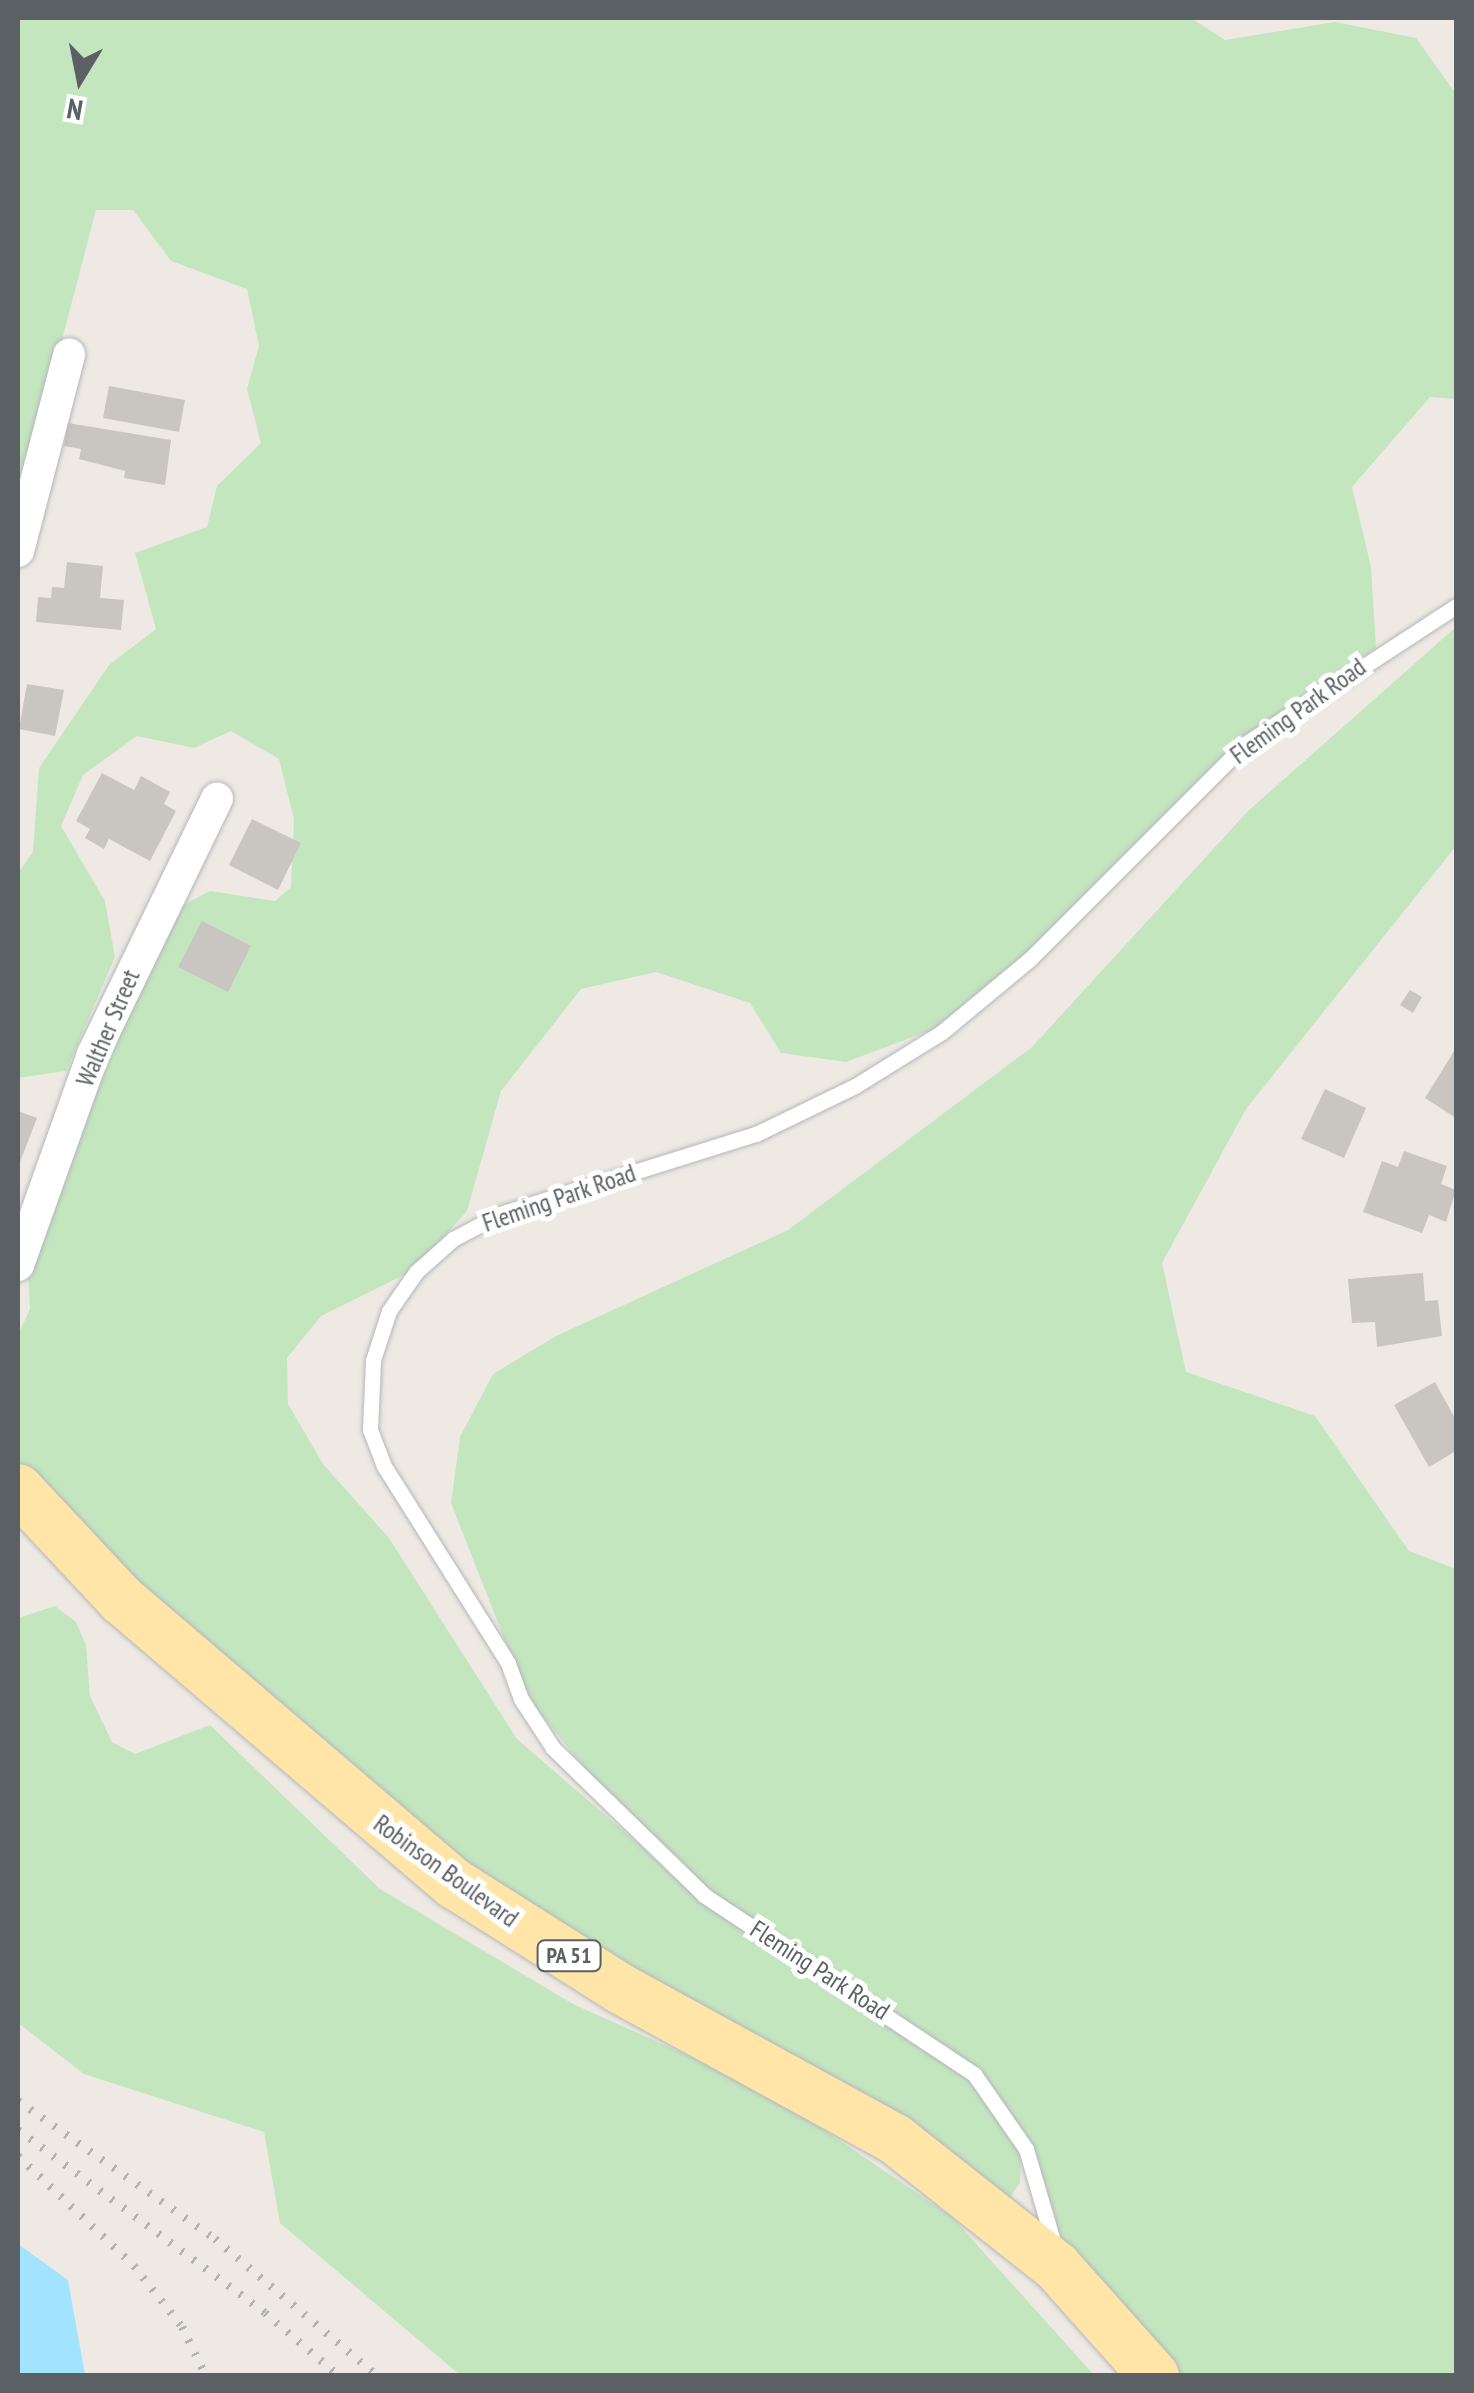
<!DOCTYPE html>
<html>
<head>
<meta charset="utf-8">
<style>
  body { margin:0 }
  #map { position:relative; width:1474px; height:2393px; overflow:hidden; background:#eeeae3; font-family:"PT Sans Narrow",sans-serif }
  div>[style] { position:absolute }
  [style*='--x'] { left:calc(var(--x)*1px); top:calc(var(--y)*1px); width:calc(var(--w)*1px); rotate:calc(var(--a)*1deg) }
  .green>* { inset:0; background:#c4e6bf }
  .water>* { inset:0; background:#a2e3ff }
  .building>* { inset:0; background:#c9c5c0 }
  .roads { filter:drop-shadow(0 0 2px #b4b7bb) drop-shadow(0 0 2px #b4b7bb) }
  .lane>* { height:15px; margin:-7.5px; padding:0 7.5px; transform-origin:7.5px; border-radius:7.5px; background:#fff }
  .street>* { height:32px; margin:-16px; padding:0 16px; transform-origin:16px; border-radius:16px; background:#fff }
  .primary>* { height:50px; margin:-25px; padding:0 25px; transform-origin:25px; border-radius:25px; background:#ffe5a7 }
  .rail>* { height:8px; margin-top:-4px; transform-origin:0; background:repeating-linear-gradient(90deg,#b2b3b4 0 2.5px,transparent 0 14.5px) }
  span { translate:-50% -50%; white-space:nowrap; text-align:center; line-height:1.15; -webkit-text-stroke:10px #fff; paint-order:stroke }
  .shield-label span { padding:2px 8px; background:#fff; border:2px solid; border-radius:8px; -webkit-text-stroke-width:0 }
  .shield-label { font-size:22px; color:#5b6064; font-weight:700 }
  .street-label { font-size:25px; color:#5b6064 }
  .frame { position:absolute; inset:0; border:20px solid #5b6064; pointer-events:none }
  .north { position:absolute; left:30px; top:30px; width:100px; height:100px; -webkit-text-stroke:8px #fff; paint-order:stroke; rotate:190deg; font-size:28px; font-weight:700; line-height:40px; text-align:center; color:#5b6064 }
  .north::after { content:''; display:block; margin:auto; width:35px; height:45px; background:#5b6064; clip-path:polygon(50% 0,100% 100%,50% 72%,0 100%) }
</style>
</head>
<body>
<div id="map">
  <div class="green">
    <div style="clip-path:polygon(18px 18px,1191px 18px,1225px 40px,1335px 22px,1416px 38px,1456px 94px,1456px 399px,1430px 397px,1352px 487px,1371px 567px,1376px 648px,1242px 739px,1023px 956px,934px 1029px,846px 1062px,781px 1053px,750px 1003px,656px 972px,581px 989px,501px 1091px,467px 1211px,414px 1270px,321px 1316px,287px 1358px,288px 1404px,323px 1464px,389px 1538px,517px 1739px,700px 1897px,971px 2076px,1021px 2151px,1020px 2183px,1008px 2200px,458px 1881px,18px 1477px,18px 1335px,30px 1309px,27px 1257px,164px 915px,210px 891px,275px 901px,291px 887px,294px 819px,279px 759px,231px 731px,194px 748px,137px 736px,83px 775px,61px 826px,105px 901px,115px 957px,66px 1071px,18px 1078px,18px 873px,33px 852px,39px 768px,109px 665px,156px 629px,135px 553px,207px 527px,217px 486px,261px 443px,247px 389px,259px 346px,247px 289px,171px 261px,133px 210px,96px 210px,18px 508px)"></div>
    <div style="clip-path:polygon(1456px 627px,1456px 846px,1246px 1109px,1162px 1263px,1186px 1372px,1315px 1416px,1409px 1551px,1456px 1569px,1456px 2375px,1165px 2375px,1061px 2264px,1055px 2215px,1029px 2148px,1006px 2105px,974px 2070px,705px 1890px,614px 1804px,527px 1697px,451px 1503px,460px 1437px,493px 1374px,556px 1336px,788px 1230px,1032px 1047px,1248px 811px)"></div>
    <div style="clip-path:polygon(55px 1606px,76px 1622px,86px 1645px,90px 1696px,112px 1742px,135px 1754px,210px 1725px,380px 1889px,573px 2004px,767px 2091px,952px 2217px,1094px 2375px,460px 2375px,280px 2223px,264px 2132px,84px 2074px,18px 2023px,18px 1618px)"></div>
  </div>
  <div class="water">
    <div style="clip-path:polygon(18px 2244px,68px 2280px,85px 2375px,18px 2375px)"></div>
  </div>
  <div class="building">
    <div style="clip-path:polygon(109px 386px,185px 400px,179px 432px,103px 418px)"></div>
    <div style="clip-path:polygon(68px 423px,171px 440px,165px 485px,124px 478px,125px 471px,79px 459px,81px 449px,64px 446px)"></div>
    <div style="clip-path:polygon(67px 562px,103px 566px,100px 598px,124px 600px,121px 630px,36px 622px,38px 597px,51px 598px,52px 587px,64px 588px)"></div>
    <div style="clip-path:polygon(27px 684px,64px 690px,55px 736px,19px 729px)"></div>
    <div style="clip-path:polygon(102px 773px,134px 790px,141px 776px,170px 792px,164px 804px,176px 811px,150px 861px,109px 839px,104px 849px,85px 838px,90px 829px,76px 821px)"></div>
    <div style="clip-path:polygon(252px 819px,301px 843px,278px 890px,229px 865px)"></div>
    <div style="clip-path:polygon(202px 921px,251px 946px,228px 992px,178px 967px)"></div>
    <div style="clip-path:polygon(1410px 990px,1422px 997px,1413px 1013px,1400px 1005px)"></div>
    <div style="clip-path:polygon(1456px 1048px,1456px 1118px,1425px 1098px)"></div>
    <div style="clip-path:polygon(1325px 1089px,1366px 1108px,1344px 1158px,1301px 1139px)"></div>
    <div style="clip-path:polygon(18px 1111px,37px 1118px,18px 1167px)"></div>
    <div style="clip-path:polygon(1404px 1151px,1447px 1166px,1441px 1184px,1456px 1190px,1446px 1222px,1429px 1215px,1422px 1233px,1363px 1212px,1382px 1161px,1398px 1167px)"></div>
    <div style="clip-path:polygon(1423px 1273px,1425px 1301px,1438px 1300px,1442px 1336px,1377px 1347px,1375px 1322px,1352px 1323px,1348px 1279px)"></div>
    <div style="clip-path:polygon(1435px 1382px,1456px 1420px,1456px 1451px,1429px 1467px,1394px 1405px)"></div>
  </div>
  <div class="roads">
    <div class="lane">
      <div style="--x:1055;--y:2248;--w:103;--a:-106.3"></div>
      <div style="--x:1026;--y:2149;--w:91;--a:-124.7"></div>
      <div style="--x:974;--y:2074;--w:324;--a:-146.5"></div>
      <div style="--x:704;--y:1895;--w:211;--a:-135.8"></div>
      <div style="--x:553;--y:1748;--w:59;--a:-123.1"></div>
      <div style="--x:521;--y:1699;--w:38;--a:-110"></div>
      <div style="--x:508;--y:1663;--w:233;--a:-122.2"></div>
      <div style="--x:384;--y:1466;--w:39;--a:-111"></div>
      <div style="--x:370;--y:1430;--w:70;--a:-87.5"></div>
      <div style="--x:373;--y:1360;--w:52;--a:-71.9"></div>
      <div style="--x:389;--y:1311;--w:47;--a:-55.3"></div>
      <div style="--x:416;--y:1272;--w:50;--a:-41.7"></div>
      <div style="--x:453;--y:1239;--w:53;--a:-28"></div>
      <div style="--x:500;--y:1214;--w:268;--a:-17.4"></div>
      <div style="--x:756;--y:1134;--w:110;--a:-25.9"></div>
      <div style="--x:855;--y:1086;--w:102;--a:-31.8"></div>
      <div style="--x:942;--y:1032;--w:114;--a:-39.7"></div>
      <div style="--x:1030;--y:959;--w:304;--a:-45"></div>
      <div style="--x:1245;--y:744;--w:252;--a:-33.2"></div>
    </div>
    <div class="street">
      <div style="--x:18;--y:551;--w:203;--a:-75.4"></div>
      <div style="--x:18;--y:1265;--w:224;--a:-70.4"></div>
      <div style="--x:93;--y:1054;--w:284;--a:-64.1"></div>
    </div>
    <div class="primary">
      <div style="--x:18;--y:1489;--w:152;--a:46.9"></div>
      <div style="--x:122;--y:1600;--w:438;--a:40.5"></div>
      <div style="--x:455;--y:1884;--w:196;--a:32.3"></div>
      <div style="--x:621;--y:1989;--w:312;--a:28.7"></div>
      <div style="--x:895;--y:2139;--w:206;--a:38.3"></div>
      <div style="--x:1057;--y:2267;--w:146;--a:48.3"></div>
    </div>
  </div>
  <div class="rail">
    <div style="--x:18;--y:2101;--w:241;--a:35"></div>
    <div style="--x:215;--y:2239;--w:212;--a:40.2"></div>
    <div style="--x:18;--y:2130;--w:307;--a:36.5"></div>
    <div style="--x:265;--y:2313;--w:97;--a:40.4"></div>
    <div style="--x:18;--y:2156;--w:160;--a:43.5"></div>
    <div style="--x:134;--y:2266;--w:78;--a:51.8"></div>
    <div style="--x:182;--y:2327;--w:55;--a:63.9"></div>
  </div>
  <div class="shield-label">
    <span style="left:569px;top:1956px">PA 51</span>
  </div>
  <div class="street-label">
    <span style="left:1298px;top:711px;rotate:-36deg">Fleming Park Road</span>
    <span style="left:108px;top:1028px;rotate:-67deg">Walther Street</span>
    <span style="left:559px;top:1198px;rotate:-19deg">Fleming Park Road</span>
    <span style="left:446px;top:1871px;rotate:36deg">Robinson Boulevard</span>
    <span style="left:820px;top:1970px;rotate:33deg">Fleming Park Road</span>
  </div>
  <div class="frame"></div>
  <div class="north">N</div>
</div>
</body>
</html>
